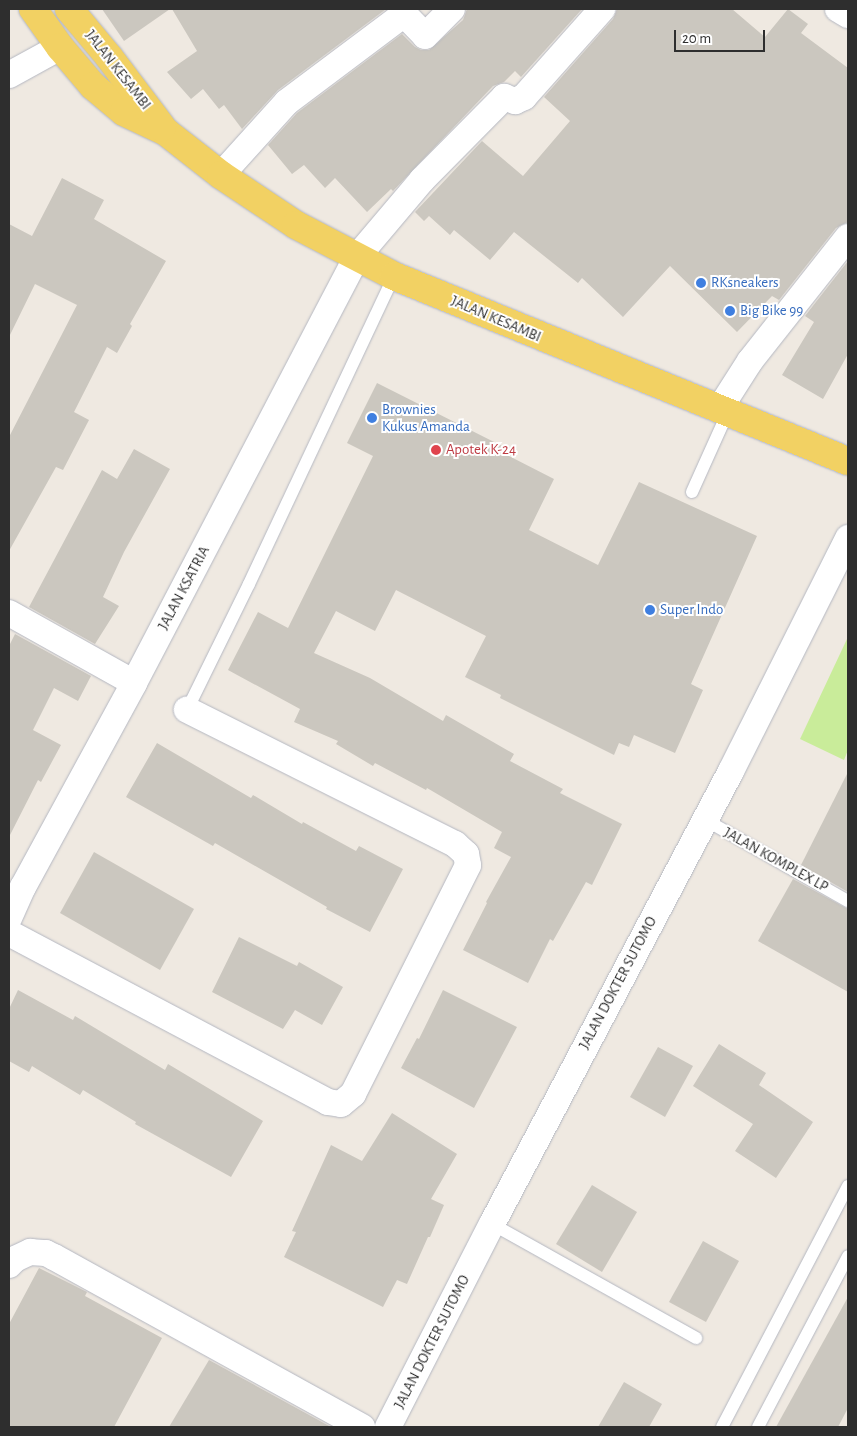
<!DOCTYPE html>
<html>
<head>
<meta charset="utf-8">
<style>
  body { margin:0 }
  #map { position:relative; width:857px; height:1436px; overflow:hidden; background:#efe9e1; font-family:"Alegreya Sans",sans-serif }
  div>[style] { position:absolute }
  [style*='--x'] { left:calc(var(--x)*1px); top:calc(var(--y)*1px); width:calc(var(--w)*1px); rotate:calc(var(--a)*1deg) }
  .pitch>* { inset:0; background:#c9ec9a }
  .building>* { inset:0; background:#cbc7bf }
  .roads { filter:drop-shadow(0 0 1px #b4b7c1) drop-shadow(0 0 1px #b4b7c1) }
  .lane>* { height:12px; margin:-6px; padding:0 6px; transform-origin:6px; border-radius:6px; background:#fff }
  .street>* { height:26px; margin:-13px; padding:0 13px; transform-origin:13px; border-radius:13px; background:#fff }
  .primary>* { height:28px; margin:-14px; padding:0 14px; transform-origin:14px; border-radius:14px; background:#f2d163 }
  .dots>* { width:14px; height:14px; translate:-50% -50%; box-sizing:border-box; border:2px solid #fff; border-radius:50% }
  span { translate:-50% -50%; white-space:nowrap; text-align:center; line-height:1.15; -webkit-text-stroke:4px #fff; paint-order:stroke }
  .street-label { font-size:15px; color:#2e2e2e }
  .shop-label { font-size:15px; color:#366cbe }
  .left { translate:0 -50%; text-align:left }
  .health-label { font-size:15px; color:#be3a42 }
  .frame { position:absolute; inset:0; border:10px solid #2e2e2e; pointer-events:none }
  .scale { position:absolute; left:674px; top:30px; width:91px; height:22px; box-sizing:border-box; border:2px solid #2e2e2e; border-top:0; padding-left:6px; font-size:15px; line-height:18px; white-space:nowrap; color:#2e2e2e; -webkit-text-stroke:4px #fff; paint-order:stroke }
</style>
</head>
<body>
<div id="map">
  <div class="pitch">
    <div style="clip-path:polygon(847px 639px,848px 750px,844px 760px,800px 739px)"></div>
  </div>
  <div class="building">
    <div style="clip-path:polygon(102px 9px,170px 9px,124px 41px)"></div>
    <div style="clip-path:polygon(172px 9px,386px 9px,278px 90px,242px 129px,224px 105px,219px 109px,203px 89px,191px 99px,167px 72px,197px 51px)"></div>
    <div style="clip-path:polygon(467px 9px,582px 9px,521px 77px,515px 71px,504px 82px,493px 86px,393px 191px,391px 189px,367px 212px,335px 178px,325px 188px,304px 165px,292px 174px,268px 145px,297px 113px,402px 34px,415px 47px,421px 50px,429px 50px,463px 20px)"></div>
    <div style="clip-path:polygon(617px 9px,732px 9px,765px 37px,788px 9px,808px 24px,801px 33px,848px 68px,848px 222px,836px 228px,779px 300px,772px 296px,737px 332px,670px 266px,623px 317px,582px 278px,578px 283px,514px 232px,490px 260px,454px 230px,450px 235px,429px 216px,424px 221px,415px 212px,482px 141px,523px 176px,570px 121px,544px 97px,613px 19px)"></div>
    <div style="clip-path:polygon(62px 178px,104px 200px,94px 219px,166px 261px,130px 324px,132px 326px,117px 353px,107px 347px,74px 412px,89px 420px,63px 470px,56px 467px,9px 551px,9px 437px,77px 305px,35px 284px,9px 337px,9px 224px,32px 236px)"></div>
    <div style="clip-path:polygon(848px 261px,848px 354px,823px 399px,782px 375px,814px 322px,805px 316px)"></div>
    <div style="clip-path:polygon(377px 383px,504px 447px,501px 452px,554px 479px,529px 530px,598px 565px,639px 482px,757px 536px,691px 684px,703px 690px,675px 753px,634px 735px,629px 747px,619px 743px,614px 755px,500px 698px,501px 695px,465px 677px,486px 636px,396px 590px,375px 631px,336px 611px,314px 653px,370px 678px,443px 721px,446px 715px,514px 754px,510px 761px,563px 789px,560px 793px,622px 824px,592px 885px,586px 882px,553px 941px,550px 939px,528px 983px,463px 950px,487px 903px,486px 902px,511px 857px,494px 848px,502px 832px,427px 788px,426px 790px,375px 763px,373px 766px,336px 744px,338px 741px,294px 722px,300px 709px,228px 670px,258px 612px,288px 628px,373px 456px,347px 443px)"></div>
    <div style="clip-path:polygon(134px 449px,170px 469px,124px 552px,103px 597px,119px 606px,95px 644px,29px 607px,102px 470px,117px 479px)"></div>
    <div style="clip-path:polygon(15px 634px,91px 676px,78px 701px,54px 688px,33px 730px,61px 745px,41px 782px,38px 780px,9px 837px,9px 646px)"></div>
    <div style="clip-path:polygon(157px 743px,251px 798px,253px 795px,302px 824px,303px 822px,356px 851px,359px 846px,403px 869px,370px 932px,326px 909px,327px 907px,215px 843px,213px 846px,126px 797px)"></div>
    <div style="clip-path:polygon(848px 772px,848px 892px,801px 865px)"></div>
    <div style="clip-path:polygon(94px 852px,194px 909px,160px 970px,60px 913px)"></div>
    <div style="clip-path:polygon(793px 879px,848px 909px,848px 992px,758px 941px)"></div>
    <div style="clip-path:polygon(239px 937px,297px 966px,299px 962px,343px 987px,322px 1025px,295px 1010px,283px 1029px,212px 992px)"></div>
    <div style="clip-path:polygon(18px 990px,73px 1020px,75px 1016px,165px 1070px,168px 1064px,263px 1121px,231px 1177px,135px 1124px,136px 1122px,83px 1090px,80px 1095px,32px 1066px,29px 1072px,9px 1061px,9px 1009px)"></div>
    <div style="clip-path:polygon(443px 990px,517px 1027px,474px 1108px,401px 1068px,417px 1038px,419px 1039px)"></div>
    <div style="clip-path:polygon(719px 1044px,766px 1073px,759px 1085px,813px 1122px,776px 1178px,735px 1151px,753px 1124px,693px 1086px)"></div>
    <div style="clip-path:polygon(658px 1047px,693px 1066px,665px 1117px,630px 1097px)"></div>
    <div style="clip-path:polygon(392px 1113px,457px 1154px,431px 1199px,444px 1205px,430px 1237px,428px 1237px,407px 1284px,397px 1280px,383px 1307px,284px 1257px,296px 1232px,292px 1231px,331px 1145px,362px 1161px)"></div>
    <div style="clip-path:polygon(592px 1185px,637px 1212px,602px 1272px,556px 1244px)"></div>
    <div style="clip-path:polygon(703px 1241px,739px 1261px,706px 1322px,669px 1302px)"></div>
    <div style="clip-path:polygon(39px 1268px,87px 1292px,85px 1296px,162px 1338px,114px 1427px,9px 1427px,9px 1324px)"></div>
    <div style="clip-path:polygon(848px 1297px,848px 1408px,838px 1427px,776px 1427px)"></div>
    <div style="clip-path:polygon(209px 1360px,331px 1427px,169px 1427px)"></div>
    <div style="clip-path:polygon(624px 1382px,662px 1404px,649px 1427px,598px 1427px)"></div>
  </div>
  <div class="roads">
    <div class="lane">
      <div style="--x:692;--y:492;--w:88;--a:-65.8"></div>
      <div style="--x:187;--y:710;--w:140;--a:-63.8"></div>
      <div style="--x:249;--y:584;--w:340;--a:-64.8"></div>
      <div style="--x:704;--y:819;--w:166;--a:29.7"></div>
      <div style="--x:492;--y:1224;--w:234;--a:29.2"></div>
      <div style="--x:722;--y:1427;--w:272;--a:-62.4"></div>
      <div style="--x:758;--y:1427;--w:193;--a:-62.2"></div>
    </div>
    <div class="street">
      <div style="--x:838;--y:9;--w:12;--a:31"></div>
      <div style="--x:9;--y:75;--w:58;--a:-28.8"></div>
      <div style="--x:221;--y:175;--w:98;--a:-47.9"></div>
      <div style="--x:287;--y:102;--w:146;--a:-36.9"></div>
      <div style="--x:404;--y:14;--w:30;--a:46"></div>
      <div style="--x:425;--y:36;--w:38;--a:-45"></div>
      <div style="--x:720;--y:408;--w:56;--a:-57.4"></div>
      <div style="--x:750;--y:361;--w:158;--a:-51.7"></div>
      <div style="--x:9;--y:613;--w:143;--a:29.2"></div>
      <div style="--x:9;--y:918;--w:34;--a:-66"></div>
      <div style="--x:23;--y:887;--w:232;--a:-61.4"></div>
      <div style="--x:134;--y:683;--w:481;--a:-62.4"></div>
      <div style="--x:357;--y:257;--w:101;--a:-49.8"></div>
      <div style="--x:422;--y:180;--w:117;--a:-45.3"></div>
      <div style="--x:504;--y:97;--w:12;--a:20"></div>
      <div style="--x:515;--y:101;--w:10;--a:-24"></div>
      <div style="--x:524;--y:97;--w:118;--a:-48.4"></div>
      <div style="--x:9;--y:933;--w:361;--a:27.9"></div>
      <div style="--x:328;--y:1102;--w:13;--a:9"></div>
      <div style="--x:341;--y:1104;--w:16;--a:-40"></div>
      <div style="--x:353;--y:1094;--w:256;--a:-63.3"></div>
      <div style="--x:468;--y:865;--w:11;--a:-100"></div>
      <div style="--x:466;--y:854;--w:15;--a:-138"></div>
      <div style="--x:455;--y:844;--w:300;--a:-153.4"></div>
      <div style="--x:9;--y:1265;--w:8;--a:-45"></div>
      <div style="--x:15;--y:1259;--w:17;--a:-25"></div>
      <div style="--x:30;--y:1252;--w:16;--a:4"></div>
      <div style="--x:46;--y:1253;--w:9;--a:27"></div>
      <div style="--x:54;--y:1257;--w:352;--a:28.9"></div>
      <div style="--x:388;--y:1427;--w:228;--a:-62.9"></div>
      <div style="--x:492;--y:1224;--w:512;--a:-62.18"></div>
      <div style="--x:731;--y:771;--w:261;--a:-63.3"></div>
    </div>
    <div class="primary">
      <div style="--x:33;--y:9;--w:47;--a:54.6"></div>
      <div style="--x:60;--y:47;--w:51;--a:49.8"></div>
      <div style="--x:93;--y:86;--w:40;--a:40"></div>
      <div style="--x:124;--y:112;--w:47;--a:25.5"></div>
      <div style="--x:166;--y:132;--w:70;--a:38"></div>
      <div style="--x:221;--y:175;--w:90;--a:33.7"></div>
      <div style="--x:296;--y:225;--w:110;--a:27.5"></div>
      <div style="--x:394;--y:276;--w:490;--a:22.2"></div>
      <div style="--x:69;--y:9;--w:62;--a:50.2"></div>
      <div style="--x:109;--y:57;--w:88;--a:52.9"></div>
    </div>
  </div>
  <div class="dots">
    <div style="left:701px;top:283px;background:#3f7fe0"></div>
    <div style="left:730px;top:311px;background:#3f7fe0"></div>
    <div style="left:372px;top:418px;background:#3f7fe0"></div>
    <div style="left:436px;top:450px;background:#e0444e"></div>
    <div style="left:650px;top:610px;background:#3f7fe0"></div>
  </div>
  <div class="street-label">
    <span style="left:118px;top:70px;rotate:52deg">JALAN KESAMBI</span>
    <span style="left:496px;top:319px;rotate:23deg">JALAN KESAMBI</span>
    <span style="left:184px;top:588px;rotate:-62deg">JALAN KSATRIA</span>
    <span style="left:776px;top:860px;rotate:29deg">JALAN KOMPLEX LP</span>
    <span style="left:618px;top:983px;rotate:-62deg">JALAN DOKTER SUTOMO</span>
    <span style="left:432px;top:1342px;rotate:-63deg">JALAN DOKTER SUTOMO</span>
  </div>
  <div class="shop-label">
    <span class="left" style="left:711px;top:283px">RKsneakers</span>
    <span class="left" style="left:740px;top:311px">Big Bike 99</span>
    <span class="left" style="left:382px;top:418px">Brownies<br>Kukus Amanda</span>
    <span class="left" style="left:660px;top:610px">Super Indo</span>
  </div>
  <div class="health-label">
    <span class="left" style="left:446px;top:450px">Apotek K-24</span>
  </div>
  <div class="frame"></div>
  <div class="scale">20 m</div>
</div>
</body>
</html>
